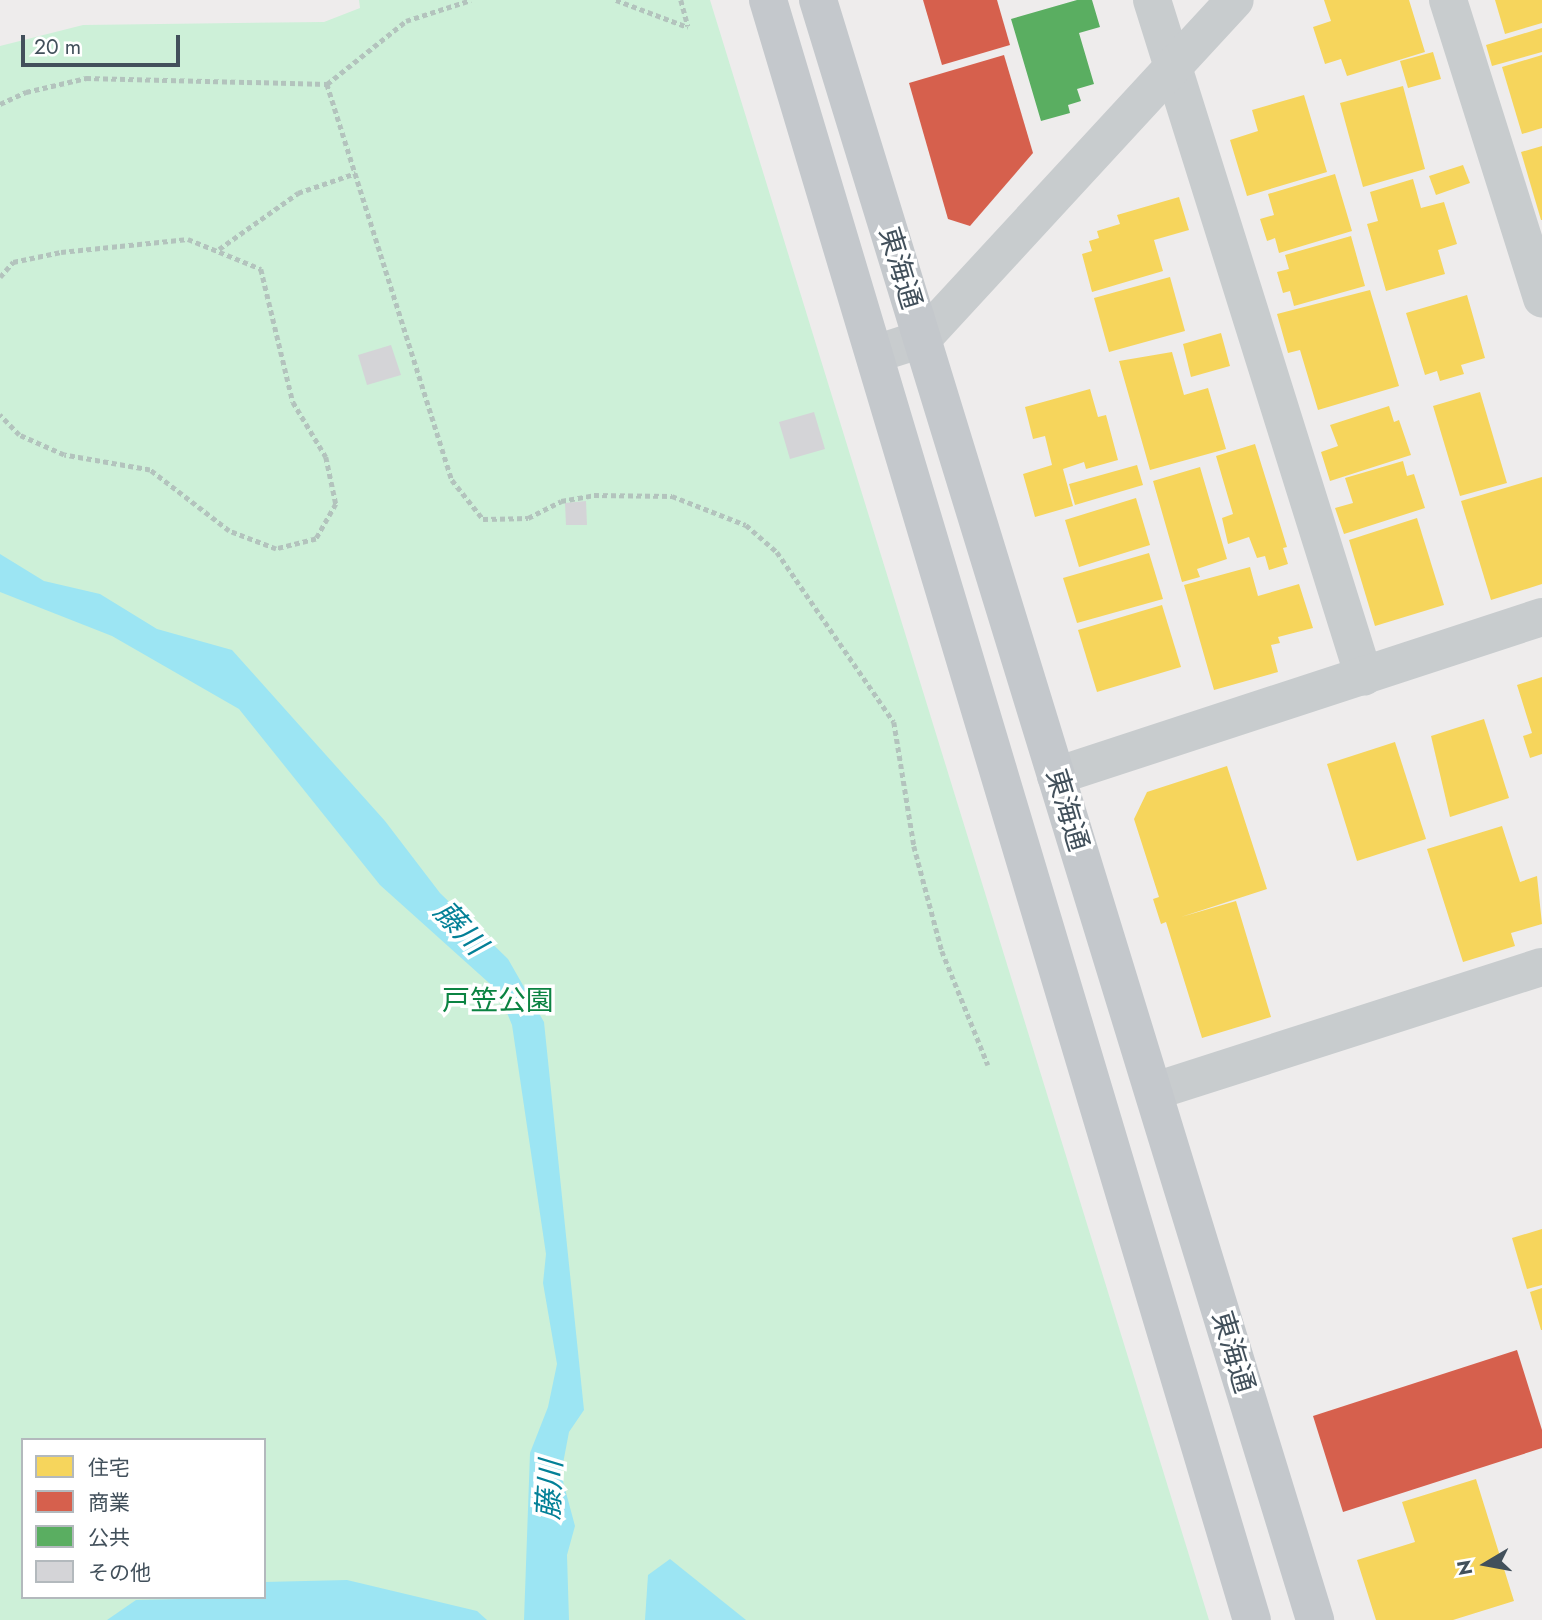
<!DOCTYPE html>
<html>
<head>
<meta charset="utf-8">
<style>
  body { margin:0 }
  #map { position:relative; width:1542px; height:1620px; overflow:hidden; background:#eeecec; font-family:Jost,"Noto Sans JP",sans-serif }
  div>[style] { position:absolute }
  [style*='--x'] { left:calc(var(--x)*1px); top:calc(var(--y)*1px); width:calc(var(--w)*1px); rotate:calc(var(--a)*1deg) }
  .green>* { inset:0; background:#cdf0d8 }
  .water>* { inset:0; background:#9ce5f3 }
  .homes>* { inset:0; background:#f6d55c }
  .shops>* { inset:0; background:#d6604d }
  .public>* { inset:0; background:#5aae61 }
  .building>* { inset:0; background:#d4d4d7 }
  .path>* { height:4.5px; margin-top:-2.25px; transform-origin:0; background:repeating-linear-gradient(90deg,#b3c3bd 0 5px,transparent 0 8.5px) }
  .minor>* { height:38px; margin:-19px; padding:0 19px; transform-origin:19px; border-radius:19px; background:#c8ccce }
  .tertiary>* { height:38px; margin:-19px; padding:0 19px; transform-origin:19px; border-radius:19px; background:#c8ccce }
  .primary>* { height:38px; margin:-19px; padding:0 19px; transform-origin:19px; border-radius:19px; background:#c4c8cc }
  span { translate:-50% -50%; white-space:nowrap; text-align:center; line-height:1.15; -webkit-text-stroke:7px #fff; paint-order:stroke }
  .street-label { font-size:28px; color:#42505b }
  .park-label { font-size:28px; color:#0b8342 }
  .water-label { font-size:30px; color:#038097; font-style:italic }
  .legend { position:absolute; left:21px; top:1438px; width:245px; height:161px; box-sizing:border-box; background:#fff; border:2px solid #b3b9bd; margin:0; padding:9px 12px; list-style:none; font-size:21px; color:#42505b }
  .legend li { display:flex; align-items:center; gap:14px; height:35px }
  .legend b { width:35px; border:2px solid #b3b9bd }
  .north { position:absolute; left:1451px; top:1529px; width:70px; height:70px; -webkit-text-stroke:5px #fff; paint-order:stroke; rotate:260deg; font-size:19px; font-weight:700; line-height:28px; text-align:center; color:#42505b }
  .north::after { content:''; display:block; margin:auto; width:24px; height:32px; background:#42505b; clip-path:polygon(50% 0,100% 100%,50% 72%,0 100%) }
  .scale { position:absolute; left:21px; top:35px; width:159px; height:32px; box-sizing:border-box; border:4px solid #42505b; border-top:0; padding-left:9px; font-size:21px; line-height:24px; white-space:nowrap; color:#42505b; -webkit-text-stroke:5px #fff; paint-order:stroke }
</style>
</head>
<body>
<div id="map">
  <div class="green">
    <div style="clip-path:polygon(evenodd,359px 0,710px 0,1209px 1620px,0 1620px,0 46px,83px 25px,324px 22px,360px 8px,359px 0,23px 1440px,264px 1440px,264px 1597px,23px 1597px,23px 1440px)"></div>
  </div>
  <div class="water">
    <div style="clip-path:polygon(0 554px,44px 581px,100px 594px,157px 629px,232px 650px,385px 821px,440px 893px,508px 959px,544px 1022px,584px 1410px,569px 1432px,561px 1474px,575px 1526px,567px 1555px,569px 1620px,524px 1620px,530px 1453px,548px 1407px,557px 1364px,543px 1283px,546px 1254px,512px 1025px,498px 991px,380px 885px,239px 709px,112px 636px,0 592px)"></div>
    <div style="clip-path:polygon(670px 1559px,746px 1620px,645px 1620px,648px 1575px)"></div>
    <div style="clip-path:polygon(347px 1580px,477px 1611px,487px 1620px,107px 1620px,136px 1600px,264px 1597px,264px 1582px)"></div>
  </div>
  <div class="homes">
    <div style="clip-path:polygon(1324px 0,1409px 0,1425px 52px,1347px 76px,1341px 59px,1325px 64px,1313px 27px,1331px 21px)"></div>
    <div style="clip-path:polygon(1495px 0,1542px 0,1542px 23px,1505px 34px)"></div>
    <div style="clip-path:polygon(1542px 28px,1542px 52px,1492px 66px,1486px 45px)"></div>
    <div style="clip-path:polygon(1433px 52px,1441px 79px,1408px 88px,1400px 61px)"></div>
    <div style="clip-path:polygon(1542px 55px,1542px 128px,1522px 134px,1502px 67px)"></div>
    <div style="clip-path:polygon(1403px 86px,1425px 169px,1363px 187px,1340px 103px)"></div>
    <div style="clip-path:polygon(1304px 95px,1327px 172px,1247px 196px,1230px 140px,1258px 131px,1252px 110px)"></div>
    <div style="clip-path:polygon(1542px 146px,1542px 220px,1541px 220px,1521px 152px)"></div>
    <div style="clip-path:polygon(1463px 165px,1470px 183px,1436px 195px,1429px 176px)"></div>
    <div style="clip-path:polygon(1335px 174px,1352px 231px,1279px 253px,1275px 238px,1267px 241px,1260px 219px,1274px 215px,1268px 194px)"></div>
    <div style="clip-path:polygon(1413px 179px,1421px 208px,1444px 202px,1457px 244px,1438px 250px,1445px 274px,1386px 291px,1367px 224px,1378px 221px,1370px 192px)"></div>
    <div style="clip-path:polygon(1179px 197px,1189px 230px,1154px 240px,1163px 271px,1092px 292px,1082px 254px,1092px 251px,1089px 241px,1099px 238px,1097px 231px,1120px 224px,1117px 215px)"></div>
    <div style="clip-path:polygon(1351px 236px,1365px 286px,1294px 306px,1290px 291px,1283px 293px,1277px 272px,1289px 269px,1285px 255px)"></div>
    <div style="clip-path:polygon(1170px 277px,1185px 331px,1109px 352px,1094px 298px)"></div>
    <div style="clip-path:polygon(1370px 290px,1399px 386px,1318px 410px,1300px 350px,1288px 353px,1277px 314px)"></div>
    <div style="clip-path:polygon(1467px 295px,1485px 358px,1461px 365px,1464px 374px,1440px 381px,1437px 371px,1425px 375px,1406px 313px)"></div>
    <div style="clip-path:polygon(1221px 333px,1230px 366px,1191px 377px,1183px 344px)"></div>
    <div style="clip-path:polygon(1172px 352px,1184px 395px,1208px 388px,1226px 449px,1150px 470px,1119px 361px)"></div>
    <div style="clip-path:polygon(1090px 389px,1098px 417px,1106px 415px,1118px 460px,1086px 469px,1084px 462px,1063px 469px,1073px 506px,1035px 517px,1023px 474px,1052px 465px,1045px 436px,1033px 439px,1025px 407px)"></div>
    <div style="clip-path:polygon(1480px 392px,1507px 483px,1460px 496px,1433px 406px)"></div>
    <div style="clip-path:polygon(1389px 406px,1394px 422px,1399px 420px,1411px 455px,1330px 481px,1321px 452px,1338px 446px,1330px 425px)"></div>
    <div style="clip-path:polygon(1255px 444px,1287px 547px,1283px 548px,1288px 564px,1269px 570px,1265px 556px,1257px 558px,1249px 537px,1228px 544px,1222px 518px,1233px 514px,1216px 456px)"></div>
    <div style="clip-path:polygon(1403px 461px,1407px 476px,1414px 474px,1425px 508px,1344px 534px,1335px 508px,1353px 503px,1345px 478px)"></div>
    <div style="clip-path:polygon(1137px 465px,1143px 485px,1075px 505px,1069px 484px)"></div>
    <div style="clip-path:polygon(1200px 467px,1227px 559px,1197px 569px,1200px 577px,1182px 582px,1153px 481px)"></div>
    <div style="clip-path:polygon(1542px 477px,1542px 584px,1491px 600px,1461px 501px)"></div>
    <div style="clip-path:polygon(1136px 498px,1150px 545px,1079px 567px,1065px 520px)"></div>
    <div style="clip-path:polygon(1417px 518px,1444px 605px,1375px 626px,1349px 540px)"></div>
    <div style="clip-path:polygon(1149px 553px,1163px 599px,1077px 623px,1063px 578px)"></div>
    <div style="clip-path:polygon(1250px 567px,1258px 596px,1299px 584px,1313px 628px,1278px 637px,1280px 643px,1271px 645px,1278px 672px,1214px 690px,1184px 585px)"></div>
    <div style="clip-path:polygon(1162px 605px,1181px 667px,1097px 692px,1078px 630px)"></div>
    <div style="clip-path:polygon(1542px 677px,1542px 754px,1530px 758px,1523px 736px,1532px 733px,1517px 685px)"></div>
    <div style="clip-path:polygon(1484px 719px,1509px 798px,1450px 817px,1431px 736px)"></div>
    <div style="clip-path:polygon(1395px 742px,1426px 839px,1357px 861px,1327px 764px)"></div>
    <div style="clip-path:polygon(1227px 766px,1267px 889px,1181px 917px,1236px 901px,1271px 1017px,1202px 1038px,1166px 922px,1161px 924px,1153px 899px,1159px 897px,1134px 819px,1147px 792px)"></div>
    <div style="clip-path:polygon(1502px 826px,1520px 882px,1537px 876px,1542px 924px,1511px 933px,1515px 946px,1463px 962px,1427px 849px)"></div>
    <div style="clip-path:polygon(1542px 1229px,1542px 1285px,1527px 1289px,1512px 1238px)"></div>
    <div style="clip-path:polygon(1542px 1288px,1542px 1330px,1541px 1330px,1530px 1292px)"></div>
    <div style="clip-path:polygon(1476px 1479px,1514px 1601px,1453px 1620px,1376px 1620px,1357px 1560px,1415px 1542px,1402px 1502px)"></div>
  </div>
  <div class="shops">
    <div style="clip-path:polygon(923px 0,997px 0,1010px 45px,942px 65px)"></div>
    <div style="clip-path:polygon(1004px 55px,1033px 153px,970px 226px,948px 219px,909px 83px)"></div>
    <div style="clip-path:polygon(1517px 1350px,1542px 1430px,1542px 1448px,1343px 1512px,1313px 1416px)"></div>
  </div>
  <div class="public">
    <div style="clip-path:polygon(1077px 0,1092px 0,1100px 27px,1079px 33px,1094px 84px,1077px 89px,1081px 101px,1068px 105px,1070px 113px,1041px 121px,1011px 19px)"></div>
  </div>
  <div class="building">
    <div style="clip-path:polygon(391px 345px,401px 375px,367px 385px,358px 355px)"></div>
    <div style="clip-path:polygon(814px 412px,825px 449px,790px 459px,779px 422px)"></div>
    <div style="clip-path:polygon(586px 501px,587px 525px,566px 525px,565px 503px)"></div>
  </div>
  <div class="path">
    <div style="--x:616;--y:0;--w:77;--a:20.6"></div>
    <div style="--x:681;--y:0;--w:27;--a:75"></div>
    <div style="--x:327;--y:84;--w:415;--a:72.5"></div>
    <div style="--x:452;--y:480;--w:50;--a:51.5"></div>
    <div style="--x:483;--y:519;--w:45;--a:-1.3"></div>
    <div style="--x:528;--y:518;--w:37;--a:-27"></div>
    <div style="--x:561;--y:501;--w:34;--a:-10"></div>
    <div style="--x:594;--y:495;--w:78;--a:0.7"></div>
    <div style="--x:672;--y:496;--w:79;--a:21.4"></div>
    <div style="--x:746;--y:525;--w:41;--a:41.1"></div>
    <div style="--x:777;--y:552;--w:206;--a:55.5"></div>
    <div style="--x:894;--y:722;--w:126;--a:80.8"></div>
    <div style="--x:914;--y:846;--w:109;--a:75.1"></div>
    <div style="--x:942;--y:951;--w:123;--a:68"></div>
    <div style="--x:0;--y:104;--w:29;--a:-25"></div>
    <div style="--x:26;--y:92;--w:62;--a:-13.1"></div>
    <div style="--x:86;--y:78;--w:241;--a:1.4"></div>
    <div style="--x:327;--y:84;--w:101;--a:-38.6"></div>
    <div style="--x:406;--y:21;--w:68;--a:-17.9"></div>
    <div style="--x:219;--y:249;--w:97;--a:-35.3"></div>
    <div style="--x:298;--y:193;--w:61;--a:-19"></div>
    <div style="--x:0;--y:277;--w:20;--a:-49"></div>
    <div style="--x:13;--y:262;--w:49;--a:-11.8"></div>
    <div style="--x:61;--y:252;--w:128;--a:-5.8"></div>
    <div style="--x:188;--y:239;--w:79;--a:22.3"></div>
    <div style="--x:261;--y:269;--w:137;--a:76.5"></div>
    <div style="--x:293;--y:402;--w:64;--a:59"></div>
    <div style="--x:326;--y:457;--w:48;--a:78"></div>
    <div style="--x:336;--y:504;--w:40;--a:119.7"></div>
    <div style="--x:316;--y:539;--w:41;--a:166"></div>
    <div style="--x:276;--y:549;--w:50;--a:-159"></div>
    <div style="--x:229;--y:531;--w:100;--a:-142.3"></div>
    <div style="--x:150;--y:470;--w:87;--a:-170.1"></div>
    <div style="--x:64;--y:455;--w:49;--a:-156"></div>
    <div style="--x:19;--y:435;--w:28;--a:-134"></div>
  </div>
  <div class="minor">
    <div style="--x:1152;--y:0;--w:709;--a:72.61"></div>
    <div style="--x:1448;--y:0;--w:313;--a:72.5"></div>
    <div style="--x:1056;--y:776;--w:511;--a:-18.12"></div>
    <div style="--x:1155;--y:1091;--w:406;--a:-17.8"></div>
  </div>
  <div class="tertiary">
    <div style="--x:875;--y:354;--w:49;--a:-17.7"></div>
    <div style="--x:922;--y:339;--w:461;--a:-47.3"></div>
  </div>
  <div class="primary">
    <div style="--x:768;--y:0;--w:1691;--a:73.37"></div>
    <div style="--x:818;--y:0;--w:1695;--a:72.94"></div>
  </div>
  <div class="street-label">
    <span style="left:900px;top:268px;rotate:73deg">東海通</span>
    <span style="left:1067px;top:810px;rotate:73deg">東海通</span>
    <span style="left:1233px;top:1352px;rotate:73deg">東海通</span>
  </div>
  <div class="park-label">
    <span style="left:498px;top:1001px">戸笠公園</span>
  </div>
  <div class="water-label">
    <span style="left:460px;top:928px;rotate:47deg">藤川</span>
    <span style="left:550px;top:1490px;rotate:-87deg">藤川</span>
  </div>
  <ul class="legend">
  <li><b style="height:19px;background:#f6d55c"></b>住宅</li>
  <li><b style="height:19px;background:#d6604d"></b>商業</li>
  <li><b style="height:19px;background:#5aae61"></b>公共</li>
  <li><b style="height:19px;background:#d4d4d7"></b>その他</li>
  </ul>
  <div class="north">N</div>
  <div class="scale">20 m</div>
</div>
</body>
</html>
